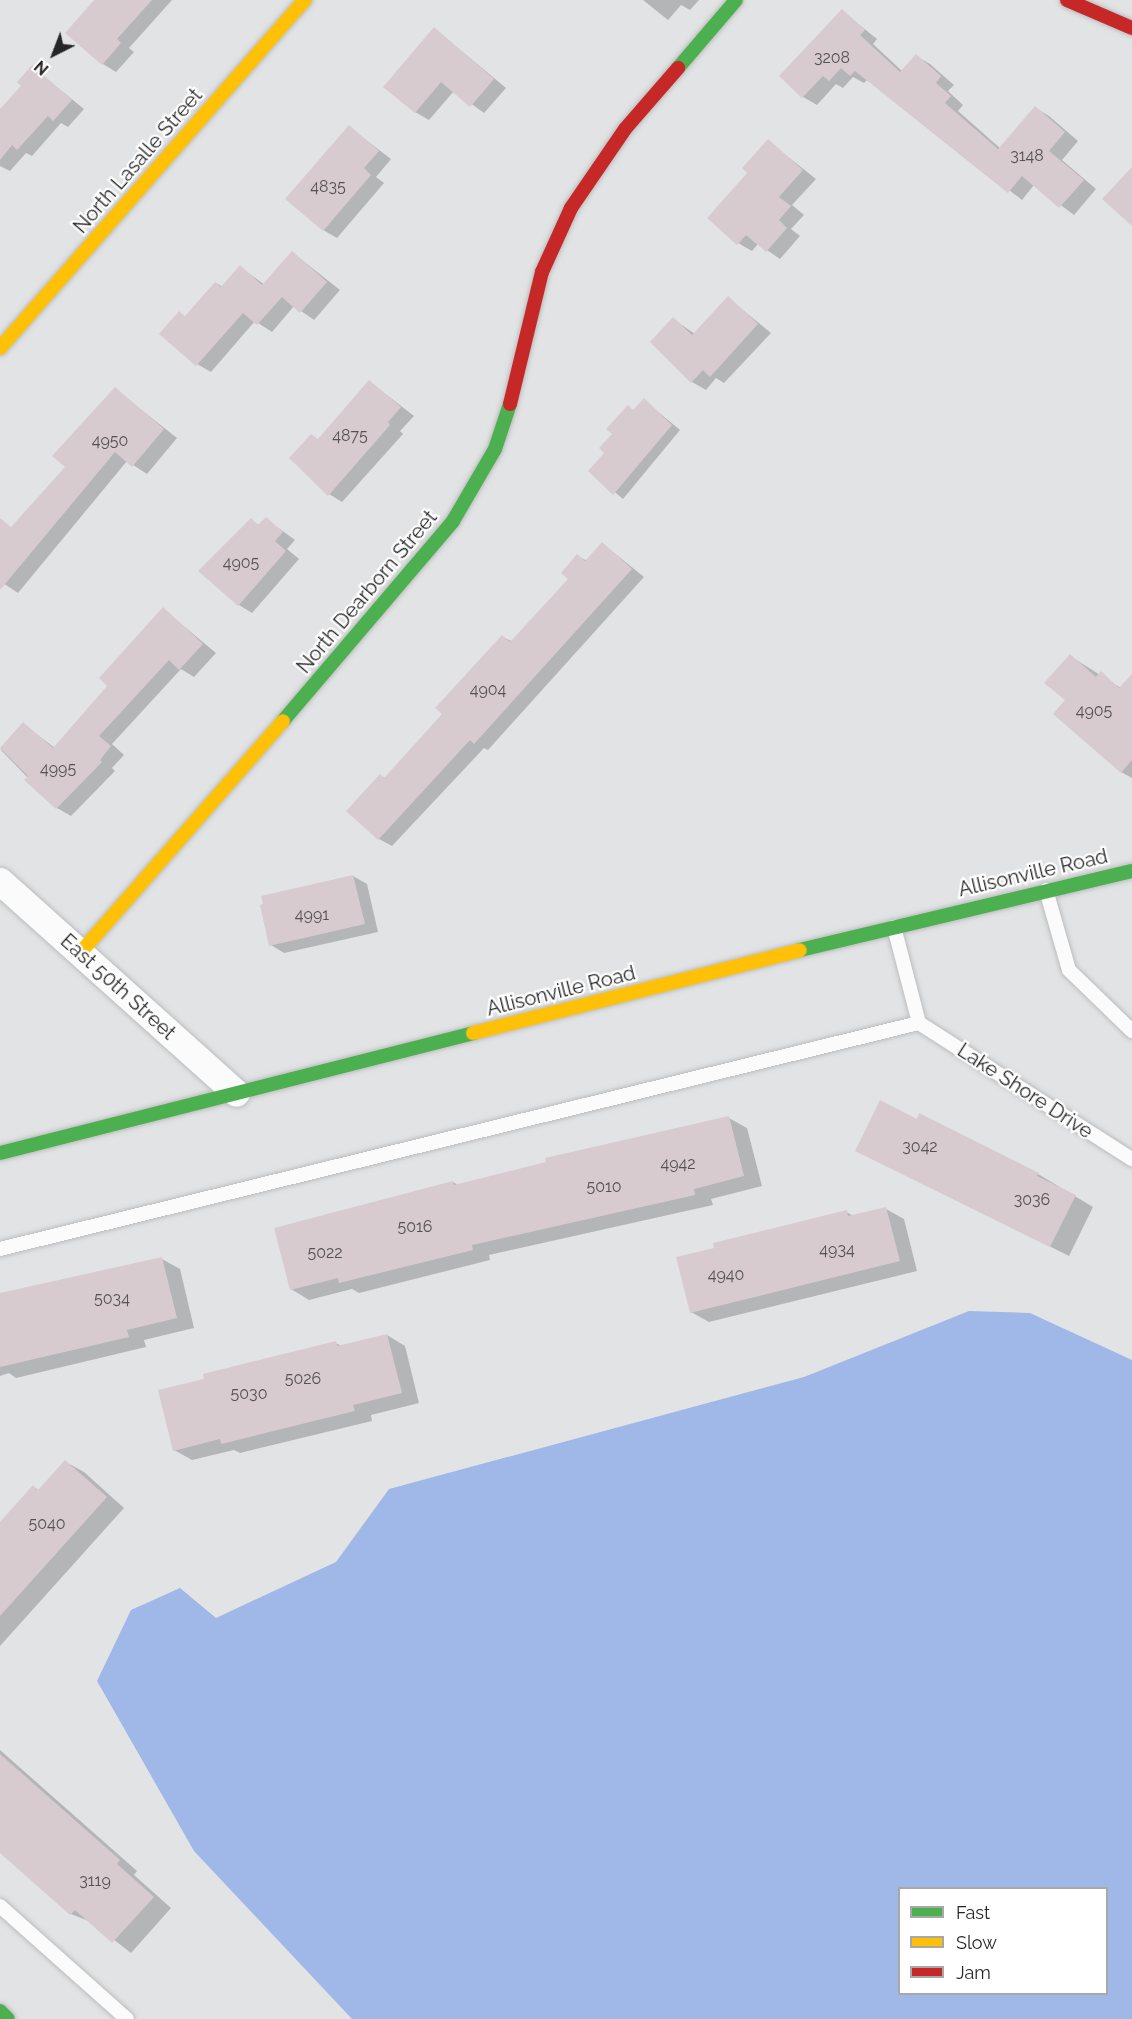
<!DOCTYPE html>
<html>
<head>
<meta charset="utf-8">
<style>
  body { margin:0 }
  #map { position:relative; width:1132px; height:2019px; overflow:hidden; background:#e2e3e4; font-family:Raleway,sans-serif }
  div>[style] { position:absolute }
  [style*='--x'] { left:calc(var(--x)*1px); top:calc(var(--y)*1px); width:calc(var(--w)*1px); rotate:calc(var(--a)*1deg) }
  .water>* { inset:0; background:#a0b8e7 }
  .shadow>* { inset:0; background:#0003 }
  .building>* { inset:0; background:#d8cbd0 }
  .roads { filter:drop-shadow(0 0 2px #bcbdbe) drop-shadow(0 0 2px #bcbdbe) }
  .lane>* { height:14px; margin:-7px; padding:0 7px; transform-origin:7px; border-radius:7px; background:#fbfbfb }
  .street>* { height:27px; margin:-13.5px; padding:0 13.5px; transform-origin:13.5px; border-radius:13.5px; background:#fbfbfb }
  .fast>* { height:14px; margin:-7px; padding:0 7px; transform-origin:7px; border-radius:7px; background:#4caf50 }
  .slow>* { height:14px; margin:-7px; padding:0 7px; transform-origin:7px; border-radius:7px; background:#ffc107 }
  .jam>* { height:14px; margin:-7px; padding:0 7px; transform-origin:7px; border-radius:7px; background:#c62828 }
  span { translate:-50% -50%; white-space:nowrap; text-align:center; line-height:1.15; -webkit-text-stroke:4.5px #fff; paint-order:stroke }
  .number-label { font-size:16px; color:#555254 }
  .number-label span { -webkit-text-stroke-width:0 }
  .street-label { font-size:20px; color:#262627 }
  .legend { position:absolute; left:898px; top:1887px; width:210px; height:108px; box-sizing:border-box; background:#fff; border:2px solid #a8a8a9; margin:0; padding:8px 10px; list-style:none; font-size:18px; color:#262627 }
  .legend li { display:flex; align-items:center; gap:12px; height:30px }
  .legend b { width:30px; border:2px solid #a8a8a9 }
  .north { position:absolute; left:24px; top:24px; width:60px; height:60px; -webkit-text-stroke:4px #fff; paint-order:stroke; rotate:222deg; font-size:16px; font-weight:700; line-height:24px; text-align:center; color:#262627 }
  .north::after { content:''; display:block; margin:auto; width:21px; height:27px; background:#262627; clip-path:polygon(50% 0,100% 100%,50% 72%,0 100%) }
</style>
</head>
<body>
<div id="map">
  <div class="water">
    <div style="clip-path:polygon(evenodd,969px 1311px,1030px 1313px,1132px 1360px,1132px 2019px,352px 2019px,194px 1851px,97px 1681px,131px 1610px,180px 1588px,216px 1618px,336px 1562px,389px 1489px,804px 1377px,969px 1311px,900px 1888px,1106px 1888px,1106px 1994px,900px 1994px,900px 1888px)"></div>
  </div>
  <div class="shadow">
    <div style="clip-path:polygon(96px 0,172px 0,129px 48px,134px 52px,116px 72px,103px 64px)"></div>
    <div style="clip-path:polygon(643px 0,699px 0,690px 10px,681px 5px,668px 20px)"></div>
    <div style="clip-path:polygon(842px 11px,877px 39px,873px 44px,902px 71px,916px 56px,930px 64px,954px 85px,948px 91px,963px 105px,958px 111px,1001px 149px,1036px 108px,1049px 116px,1078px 141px,1062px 160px,1096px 189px,1074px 215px,1034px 185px,1022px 200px,867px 80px,864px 83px,853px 77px,843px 88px,836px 84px,817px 105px,803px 97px)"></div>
    <div style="clip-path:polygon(435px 29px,506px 88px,484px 113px,454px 91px,429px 120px,415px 112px)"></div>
    <div style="clip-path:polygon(32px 67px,84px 109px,68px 127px,61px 123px,32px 156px,26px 153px,10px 171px,0 166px,0 112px,23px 86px)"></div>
    <div style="clip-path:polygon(349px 127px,391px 159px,376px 177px,384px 183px,337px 238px,323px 230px)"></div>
    <div style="clip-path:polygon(768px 141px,816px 179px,792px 205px,804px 215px,791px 229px,800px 236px,780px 259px,758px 244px,752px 251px,738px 243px,750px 173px)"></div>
    <div style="clip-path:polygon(293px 253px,340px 290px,314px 320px,294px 306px,272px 332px,255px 321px,211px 372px,197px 364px,186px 317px,216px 283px,223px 287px,240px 267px,265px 285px)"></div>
    <div style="clip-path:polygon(728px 298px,771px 333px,724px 383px,716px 378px,706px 390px,692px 382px,652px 342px,673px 319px,695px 334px)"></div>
    <div style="clip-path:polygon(370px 382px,414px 416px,400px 431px,403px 434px,342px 502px,329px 494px,319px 440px)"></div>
    <div style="clip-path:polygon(115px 389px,177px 438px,147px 474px,127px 461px,18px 593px,0 581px,0 527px,12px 528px,67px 466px)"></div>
    <div style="clip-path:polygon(644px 400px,680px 430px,623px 499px,590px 471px,606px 453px,628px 407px,634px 411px)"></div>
    <div style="clip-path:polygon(266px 519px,295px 540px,287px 549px,299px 559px,252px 613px,239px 605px,251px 520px,260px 526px)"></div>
    <div style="clip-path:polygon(603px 544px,644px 577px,488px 750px,484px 748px,392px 846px,379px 839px,381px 776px,385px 778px,444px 714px,503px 637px,513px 642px,570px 579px,578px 556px,587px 561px)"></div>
    <div style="clip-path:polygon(163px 609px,216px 653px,194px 677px,181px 669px,112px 744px,124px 755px,112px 768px,115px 771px,71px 816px,57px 808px,1px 750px,23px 724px,55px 748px,110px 686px)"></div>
    <div style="clip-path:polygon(1070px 656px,1132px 695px,1132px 778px,1121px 772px,1067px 700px)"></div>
    <div style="clip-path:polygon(353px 876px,367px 884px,378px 932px,284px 953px,271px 945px)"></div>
    <div style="clip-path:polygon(729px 1118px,747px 1128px,762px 1186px,711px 1199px,713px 1205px,489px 1255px,490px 1260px,359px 1293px,352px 1289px,309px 1300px,291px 1289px,453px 1182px,458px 1185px)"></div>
    <div style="clip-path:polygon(917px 1121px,1038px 1174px,1093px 1207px,1069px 1256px,875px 1160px)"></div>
    <div style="clip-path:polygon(886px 1209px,904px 1219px,917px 1271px,709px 1322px,691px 1312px,846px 1212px,854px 1216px)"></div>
    <div style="clip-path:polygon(162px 1259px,180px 1269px,194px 1328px,144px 1340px,146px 1347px,16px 1378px,9px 1373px,0 1376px,0 1295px)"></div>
    <div style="clip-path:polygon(387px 1335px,405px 1346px,419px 1403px,371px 1415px,372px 1421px,240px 1453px,234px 1450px,192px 1460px,174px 1450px,206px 1380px,335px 1343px,342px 1346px)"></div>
    <div style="clip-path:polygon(66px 1462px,84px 1472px,124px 1508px,0 1646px,0 1525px,34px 1487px,40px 1491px)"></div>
    <div style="clip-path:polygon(0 1750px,137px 1871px,134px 1875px,171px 1908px,131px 1953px,91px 1922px,71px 1914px,0 1851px)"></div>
  </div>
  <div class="building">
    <div style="clip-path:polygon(94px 0,152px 0,117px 39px,121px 43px,102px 65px,65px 33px)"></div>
    <div style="clip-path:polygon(842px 9px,865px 30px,860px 35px,900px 72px,916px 54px,941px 76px,936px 83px,951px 96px,945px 103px,998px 149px,1035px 106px,1065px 132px,1049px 151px,1084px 180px,1059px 208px,1022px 176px,1008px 193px,855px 71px,850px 76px,841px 68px,829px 81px,823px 76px,802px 98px,779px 76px)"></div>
    <div style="clip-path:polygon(434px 27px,494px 79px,470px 107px,441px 82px,415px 113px,383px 87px)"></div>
    <div style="clip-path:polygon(32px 65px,72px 100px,53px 121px,48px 116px,17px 150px,12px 145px,0 160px,0 109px,21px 86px,17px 82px)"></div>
    <div style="clip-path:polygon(349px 125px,379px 151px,364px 168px,371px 175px,323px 231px,285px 199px)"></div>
    <div style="clip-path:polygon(768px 139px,803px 170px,779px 197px,791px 206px,779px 220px,787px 228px,766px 252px,746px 235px,737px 245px,707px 218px,747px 173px,742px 168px)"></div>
    <div style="clip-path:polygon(1132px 167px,1132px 226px,1102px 199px)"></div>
    <div style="clip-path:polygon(292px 251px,327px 282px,300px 313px,282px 297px,257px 325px,243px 313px,196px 366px,159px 334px,179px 311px,185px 316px,215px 282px,221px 287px,240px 265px,262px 285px)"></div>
    <div style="clip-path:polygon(728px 296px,758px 324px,710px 377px,703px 370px,691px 383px,650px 342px,673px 317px,692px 335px)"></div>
    <div style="clip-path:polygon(369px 380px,401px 407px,388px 422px,390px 425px,328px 496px,289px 458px,311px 434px,318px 439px)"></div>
    <div style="clip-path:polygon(115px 387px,164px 429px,132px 467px,115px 452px,0 590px,0 518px,11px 527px,65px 467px,52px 456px)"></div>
    <div style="clip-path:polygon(644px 398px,672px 425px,613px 495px,588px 471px,604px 453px,599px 448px,612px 434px,606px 429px,628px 405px,633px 410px)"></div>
    <div style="clip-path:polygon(266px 517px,283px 532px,275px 541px,286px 551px,238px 606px,198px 571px,251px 518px,258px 525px)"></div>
    <div style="clip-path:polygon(602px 542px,632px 569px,474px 744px,470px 740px,378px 840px,346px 811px,380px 774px,384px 778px,442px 714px,435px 708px,502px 635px,510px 642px,568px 579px,561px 573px,577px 554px,585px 561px)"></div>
    <div style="clip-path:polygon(163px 607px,203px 644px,179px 670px,169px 660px,99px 736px,111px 746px,100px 760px,102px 762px,56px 809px,24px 780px,28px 776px,0 748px,23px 722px,53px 748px,107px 686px,99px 678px)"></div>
    <div style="clip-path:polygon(1070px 654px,1096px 677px,1101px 671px,1119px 688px,1132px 674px,1132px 760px,1121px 773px,1053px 714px,1065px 700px,1044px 683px)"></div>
    <div style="clip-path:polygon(353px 875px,365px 924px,269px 946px,260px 905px,263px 904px,261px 896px)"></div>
    <div style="clip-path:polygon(880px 1100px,917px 1119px,919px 1113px,1039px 1173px,1037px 1176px,1076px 1195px,1050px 1247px,855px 1151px)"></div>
    <div style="clip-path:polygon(729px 1116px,744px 1176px,694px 1189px,695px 1195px,472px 1245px,473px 1250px,339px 1283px,338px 1278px,290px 1290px,274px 1228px,453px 1181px,454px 1185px,546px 1162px,545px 1158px)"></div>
    <div style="clip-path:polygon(886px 1207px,900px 1261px,690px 1313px,676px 1257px,714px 1248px,713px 1243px,847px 1210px,848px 1216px)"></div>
    <div style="clip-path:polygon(162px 1257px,177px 1318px,127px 1330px,129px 1337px,0 1367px,0 1293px)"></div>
    <div style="clip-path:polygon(387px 1334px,402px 1393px,353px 1405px,355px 1411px,221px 1444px,220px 1439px,173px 1451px,158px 1390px,204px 1379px,203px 1374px,336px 1341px,337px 1346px)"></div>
    <div style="clip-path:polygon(65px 1460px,107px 1497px,0 1616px,0 1522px,33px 1485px,38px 1490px)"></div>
    <div style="clip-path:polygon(0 1754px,120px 1860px,117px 1864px,154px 1897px,112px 1943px,75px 1910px,70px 1915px,0 1853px)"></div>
  </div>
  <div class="roads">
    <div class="lane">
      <div style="--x:1046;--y:890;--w:83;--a:74"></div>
      <div style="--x:1069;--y:970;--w:88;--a:44.1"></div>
      <div style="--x:894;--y:927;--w:99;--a:75.4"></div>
      <div style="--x:919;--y:1023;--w:253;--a:32.6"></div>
      <div style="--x:0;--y:1249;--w:946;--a:-13.82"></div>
      <div style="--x:0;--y:1906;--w:170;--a:41.7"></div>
    </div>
    <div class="street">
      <div style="--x:0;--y:881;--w:317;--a:41.9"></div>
    </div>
    <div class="fast">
      <div style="--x:678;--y:68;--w:89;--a:-49.5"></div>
      <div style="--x:283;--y:721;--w:262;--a:-49.6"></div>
      <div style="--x:453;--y:521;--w:83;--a:-59.7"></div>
      <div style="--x:495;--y:449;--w:47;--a:-71.6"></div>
      <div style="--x:800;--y:950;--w:341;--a:-13.4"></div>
      <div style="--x:0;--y:1153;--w:488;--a:-14.2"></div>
      <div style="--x:0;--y:2011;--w:11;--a:45"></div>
    </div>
    <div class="slow">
      <div style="--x:0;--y:348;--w:463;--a:-48.8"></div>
      <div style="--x:80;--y:953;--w:308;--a:-48.8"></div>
      <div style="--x:473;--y:1033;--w:337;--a:-14.2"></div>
    </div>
    <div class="jam">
      <div style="--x:1067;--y:0;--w:71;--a:23.3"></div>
      <div style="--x:510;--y:404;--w:136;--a:-76.4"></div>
      <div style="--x:542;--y:272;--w:70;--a:-65.6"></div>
      <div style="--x:571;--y:208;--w:96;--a:-55.6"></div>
      <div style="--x:625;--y:129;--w:81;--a:-49"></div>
    </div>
  </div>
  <div class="number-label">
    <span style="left:832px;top:58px">3208</span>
    <span style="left:1027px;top:156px">3148</span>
    <span style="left:328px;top:187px">4835</span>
    <span style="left:350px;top:436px">4875</span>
    <span style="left:110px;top:441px">4950</span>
    <span style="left:241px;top:563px">4905</span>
    <span style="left:488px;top:690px">4904</span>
    <span style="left:1094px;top:711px">4905</span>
    <span style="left:58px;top:769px">4995</span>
    <span style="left:312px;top:915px">4991</span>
    <span style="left:920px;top:1147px">3042</span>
    <span style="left:678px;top:1164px">4942</span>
    <span style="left:604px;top:1187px">5010</span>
    <span style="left:1032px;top:1200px">3036</span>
    <span style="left:415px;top:1227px">5016</span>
    <span style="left:837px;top:1250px">4934</span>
    <span style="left:325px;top:1253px">5022</span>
    <span style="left:726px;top:1275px">4940</span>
    <span style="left:112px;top:1299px">5034</span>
    <span style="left:303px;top:1379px">5026</span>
    <span style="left:249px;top:1394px">5030</span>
    <span style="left:47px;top:1524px">5040</span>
    <span style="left:95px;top:1881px">3119</span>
  </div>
  <div class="street-label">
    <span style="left:138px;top:161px;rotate:-49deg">North Lasalle Street</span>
    <span style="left:367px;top:592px;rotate:-50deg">North Dearborn Street</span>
    <span style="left:1033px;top:873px;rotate:-13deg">Allisonville Road</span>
    <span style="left:118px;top:987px;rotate:42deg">East 50th Street</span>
    <span style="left:561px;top:991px;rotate:-14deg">Allisonville Road</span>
    <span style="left:1025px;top:1091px;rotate:33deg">Lake Shore Drive</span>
  </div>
  <ul class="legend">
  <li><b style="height:8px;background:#4caf50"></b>Fast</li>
  <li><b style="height:8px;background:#ffc107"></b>Slow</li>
  <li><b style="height:8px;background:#c62828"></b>Jam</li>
  </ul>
  <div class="north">N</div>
</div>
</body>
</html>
